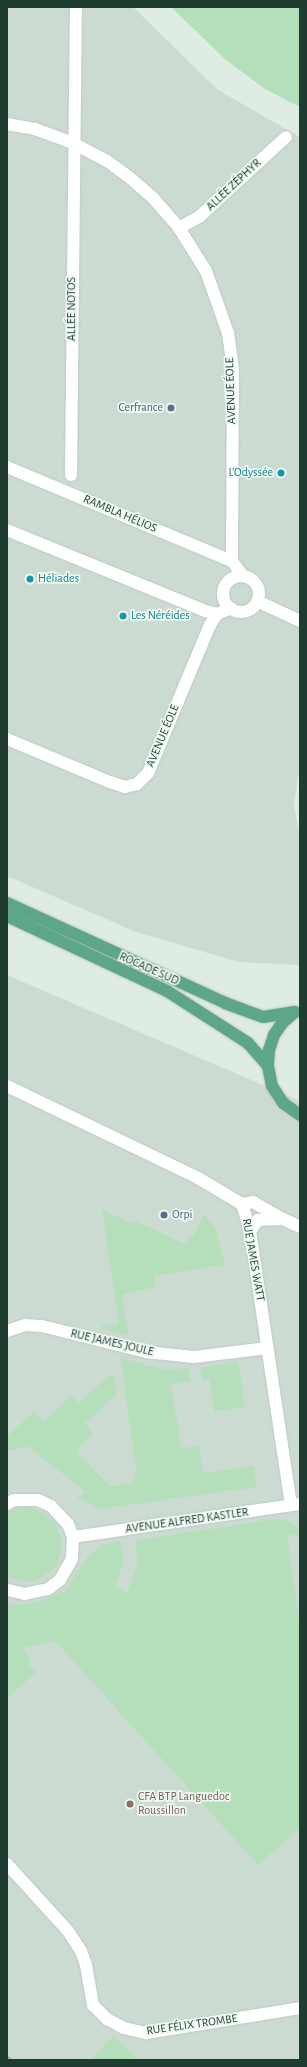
<!DOCTYPE html>
<html>
<head>
<meta charset="utf-8">
<style>
  body { margin:0 }
  #map { position:relative; width:307px; height:2067px; overflow:hidden; background:#deece4; font-family:"Alegreya Sans",sans-serif }
  div>[style] { position:absolute }
  [style*='--x'] { left:calc(var(--x)*1px); top:calc(var(--y)*1px); width:calc(var(--w)*1px); rotate:calc(var(--a)*1deg) }
  .built>* { inset:0; background:#ccdbd2 }
  .green>* { inset:0; background:#b4dfba }
  .roads { filter:drop-shadow(0 0 1px #c0c9c5) drop-shadow(0 0 1px #c0c9c5) }
  .minor>* { height:12px; margin:-6px; padding:0 6px; transform-origin:6px; border-radius:6px; background:#fff }
  .minor>.ring { margin:-6px; padding:0; box-sizing:content-box; background:none; border:12px solid #fff; border-radius:50% }
  .primary>* { height:12px; margin:-6px; padding:0 6px; transform-origin:6px; border-radius:6px; background:#5ea68a }
  .rail>* { height:4.5px; margin-top:-2.25px; transform-origin:0; background:repeating-linear-gradient(90deg,#eff8f2 0 9px,#58796c 0 18px); box-sizing:border-box; border-block:1px solid #58796c }
  .dots>* { width:11px; height:11px; translate:-50% -50%; box-sizing:border-box; border:2px solid #eff8f2; border-radius:50% }
  span { translate:-50% -50%; white-space:nowrap; text-align:center; line-height:1.15; -webkit-text-stroke:3.5px #eff8f2; paint-order:stroke }
  .street-label { font-size:12px; color:#1e3d30 }
  .service-label { font-size:12px; color:#4e5e75 }
  .right { translate:-100% -50%; text-align:right }
  .left { translate:0 -50%; text-align:left }
  .culture-label { font-size:12px; color:#0d838f }
  .education-label { font-size:12px; color:#785e54 }
  .frame { position:absolute; inset:0; border:8px solid #1e3d30; pointer-events:none }
</style>
</head>
<body>
<div id="map">
  <div class="built">
    <div style="clip-path:polygon(7px 7px,133px 7px,218px 90px,300px 137px,300px 763px,294px 804px,300px 841px,300px 965px,239px 962px,136px 932px,7px 876px)"></div>
    <div style="clip-path:polygon(7px 975px,300px 1101px,300px 2060px,7px 2060px)"></div>
  </div>
  <div class="green">
    <div style="clip-path:polygon(171px 7px,300px 7px,300px 107px,265px 89px,226px 60px)"></div>
    <div style="clip-path:polygon(102px 1210px,134px 1224px,135px 1221px,147px 1226px,186px 1245px,190px 1236px,193px 1237px,204px 1214px,215px 1228px,224px 1260px,223px 1265px,154px 1276px,156px 1287px,122px 1295px,129px 1336px,101px 1328px,103px 1325px,119px 1324px)"></div>
    <div style="clip-path:polygon(121px 1358px,167px 1370px,188px 1368px,190px 1381px,171px 1384px,181px 1448px,199px 1446px,203px 1473px,254px 1466px,257px 1487px,100px 1509px,77px 1498px,85px 1491px,27px 1446px,7px 1452px,7px 1436px,34px 1412px,44px 1422px,71px 1395px,79px 1403px,107px 1377px,114px 1375px,117px 1395px,85px 1423px,93px 1434px,76px 1451px,110px 1486px,133px 1483px,136px 1470px)"></div>
    <div style="clip-path:polygon(238px 1361px,245px 1407px,215px 1412px,209px 1379px,202px 1380px,201px 1368px)"></div>
    <div style="clip-path:polygon(26px 1507px,37px 1509px,56px 1523px,63px 1545px,56px 1567px,36px 1581px,23px 1582px,7px 1577px,7px 1512px)"></div>
    <div style="clip-path:polygon(277px 1519px,287px 1520px,297px 1527px,299px 1534px,287px 1536px,300px 1628px,300px 1828px,258px 1865px,55px 1641px,23px 1648px,31px 1661px,28px 1665px,36px 1672px,7px 1699px,7px 1603px,17px 1605px,38px 1602px,65px 1591px,87px 1557px,102px 1545px,120px 1541px,124px 1562px,115px 1586px,127px 1593px,137px 1565px,136px 1540px)"></div>
    <div style="clip-path:polygon(113px 2036px,138px 2060px,90px 2060px)"></div>
  </div>
  <div class="roads">
    <div class="minor">
      <div style="--x:7;--y:124;--w:28;--a:10"></div>
      <div style="--x:35;--y:129;--w:40;--a:20.2"></div>
      <div style="--x:73;--y:143;--w:38;--a:28"></div>
      <div style="--x:107;--y:161;--w:27;--a:36"></div>
      <div style="--x:129;--y:177;--w:33;--a:41"></div>
      <div style="--x:154;--y:199;--w:38;--a:49"></div>
      <div style="--x:179;--y:228;--w:51;--a:57.9"></div>
      <div style="--x:206;--y:271;--w:66;--a:70.5"></div>
      <div style="--x:228;--y:333;--w:36;--a:82"></div>
      <div style="--x:233;--y:369;--w:192;--a:90.3"></div>
      <div style="--x:232;--y:561;--w:19;--a:54"></div>
      <div style="--x:179;--y:228;--w:23;--a:-29"></div>
      <div style="--x:199;--y:217;--w:118;--a:-42.6"></div>
      <div style="--x:7;--y:467;--w:244;--a:22.7"></div>
      <div style="--x:71;--y:475;--w:468;--a:-89.4"></div>
      <div style="--x:7;--y:530;--w:214;--a:22.2"></div>
      <div style="--x:205;--y:611;--w:12;--a:14"></div>
      <div class="ring" style="left:223px;top:576px;width:24px;height:24px"></div>
      <div style="--x:257;--y:601;--w:47;--a:24.9"></div>
      <div style="--x:7;--y:739;--w:112;--a:22.7"></div>
      <div style="--x:110;--y:782;--w:16;--a:18"></div>
      <div style="--x:125;--y:787;--w:12;--a:-14"></div>
      <div style="--x:137;--y:784;--w:16;--a:-45"></div>
      <div style="--x:148;--y:773;--w:160;--a:-67.3"></div>
      <div style="--x:210;--y:625;--w:13;--a:-58"></div>
      <div style="--x:217;--y:614;--w:15;--a:-23"></div>
      <div style="--x:7;--y:1086;--w:212;--a:25.7"></div>
      <div style="--x:198;--y:1178;--w:51;--a:30.6"></div>
      <div style="--x:242;--y:1204;--w:28;--a:73"></div>
      <div style="--x:250;--y:1231;--w:277;--a:81.5"></div>
      <div style="--x:242;--y:1204;--w:11;--a:-10"></div>
      <div style="--x:253;--y:1202;--w:34;--a:30"></div>
      <div style="--x:283;--y:1219;--w:25;--a:178"></div>
      <div style="--x:258;--y:1220;--w:14;--a:126"></div>
      <div style="--x:283;--y:1219;--w:19;--a:25"></div>
      <div style="--x:7;--y:1331;--w:20;--a:-18"></div>
      <div style="--x:26;--y:1325;--w:16;--a:4"></div>
      <div style="--x:42;--y:1326;--w:107;--a:14"></div>
      <div style="--x:146;--y:1352;--w:48;--a:5.9"></div>
      <div style="--x:194;--y:1357;--w:74;--a:-7"></div>
      <div style="--x:7;--y:1504;--w:8;--a:-30"></div>
      <div style="--x:14;--y:1500;--w:24;--a:0"></div>
      <div style="--x:38;--y:1500;--w:14;--a:25"></div>
      <div style="--x:51;--y:1506;--w:25;--a:47"></div>
      <div style="--x:68;--y:1524;--w:14;--a:69"></div>
      <div style="--x:73;--y:1537;--w:22;--a:93"></div>
      <div style="--x:72;--y:1559;--w:24;--a:120"></div>
      <div style="--x:60;--y:1580;--w:15;--a:143"></div>
      <div style="--x:48;--y:1589;--w:24;--a:168"></div>
      <div style="--x:25;--y:1594;--w:18;--a:-167"></div>
      <div style="--x:73;--y:1537;--w:229;--a:-8.3"></div>
      <div style="--x:7;--y:1864;--w:91;--a:47.7"></div>
      <div style="--x:68;--y:1931;--w:24;--a:57"></div>
      <div style="--x:81;--y:1951;--w:15;--a:70"></div>
      <div style="--x:86;--y:1965;--w:41;--a:80.1"></div>
      <div style="--x:93;--y:2005;--w:20;--a:45"></div>
      <div style="--x:107;--y:2019;--w:19;--a:28"></div>
      <div style="--x:124;--y:2028;--w:23;--a:13"></div>
      <div style="--x:146;--y:2033;--w:156;--a:-9.2"></div>
    </div>
    <div class="primary">
      <div style="--x:7;--y:903;--w:240;--a:24.6"></div>
      <div style="--x:225;--y:1003;--w:40;--a:20.2"></div>
      <div style="--x:263;--y:1017;--w:32;--a:-9"></div>
      <div style="--x:7;--y:916;--w:177;--a:25.1"></div>
      <div style="--x:167;--y:991;--w:96;--a:32.7"></div>
      <div style="--x:248;--y:1043;--w:30;--a:49"></div>
      <div style="--x:295;--y:1012;--w:16;--a:140"></div>
      <div style="--x:283;--y:1022;--w:16;--a:125"></div>
      <div style="--x:274;--y:1035;--w:16;--a:108"></div>
      <div style="--x:269;--y:1050;--w:16;--a:94"></div>
      <div style="--x:268;--y:1066;--w:20;--a:79"></div>
      <div style="--x:272;--y:1086;--w:20;--a:57"></div>
      <div style="--x:283;--y:1103;--w:21;--a:35"></div>
    </div>
  </div>
  <div class="rail">
    <div style="--x:7;--y:2058;--w:3;--a:45"></div>
  </div>
  <div class="dots">
    <div style="left:171px;top:408px;background:#5c6f8a"></div>
    <div style="left:281px;top:473px;background:#0f9aa8"></div>
    <div style="left:30px;top:579px;background:#0f9aa8"></div>
    <div style="left:123px;top:616px;background:#0f9aa8"></div>
    <div style="left:164px;top:1215px;background:#5c6f8a"></div>
    <div style="left:130px;top:1804px;background:#8d6e63"></div>
  </div>
  <div class="street-label">
    <span style="left:234px;top:185px;rotate:-43deg">ALLÉE ZÉPHYR</span>
    <span style="left:72px;top:309px;rotate:-90deg">ALLÉE NOTOS</span>
    <span style="left:231px;top:391px;rotate:-92deg">AVENUE ÉOLE</span>
    <span style="left:120px;top:514px;rotate:23deg">RAMBLA HÉLIOS</span>
    <span style="left:163px;top:736px;rotate:-67deg">AVENUE ÉOLE</span>
    <span style="left:149px;top:969px;rotate:24deg">ROCADE SUD</span>
    <span style="left:253px;top:1260px;rotate:80deg">RUE JAMES WATT</span>
    <span style="left:112px;top:1343px;rotate:13deg">RUE JAMES JOULE</span>
    <span style="left:187px;top:1521px;rotate:-8deg">AVENUE ALFRED KASTLER</span>
    <span style="left:192px;top:2025px;rotate:-8deg">RUE FÉLIX TROMBE</span>
  </div>
  <div class="service-label">
    <span class="right" style="left:163px;top:408px">Cerfrance</span>
    <span class="left" style="left:172px;top:1215px">Orpi</span>
  </div>
  <div class="culture-label">
    <span class="right" style="left:273px;top:473px">L'Odyssée</span>
    <span class="left" style="left:38px;top:579px">Héliades</span>
    <span class="left" style="left:131px;top:616px">Les Néréides</span>
  </div>
  <div class="education-label">
    <span class="left" style="left:138px;top:1804px">CFA BTP Languedoc<br>Roussillon</span>
  </div>
  <div class="frame"></div>
</div>
</body>
</html>
